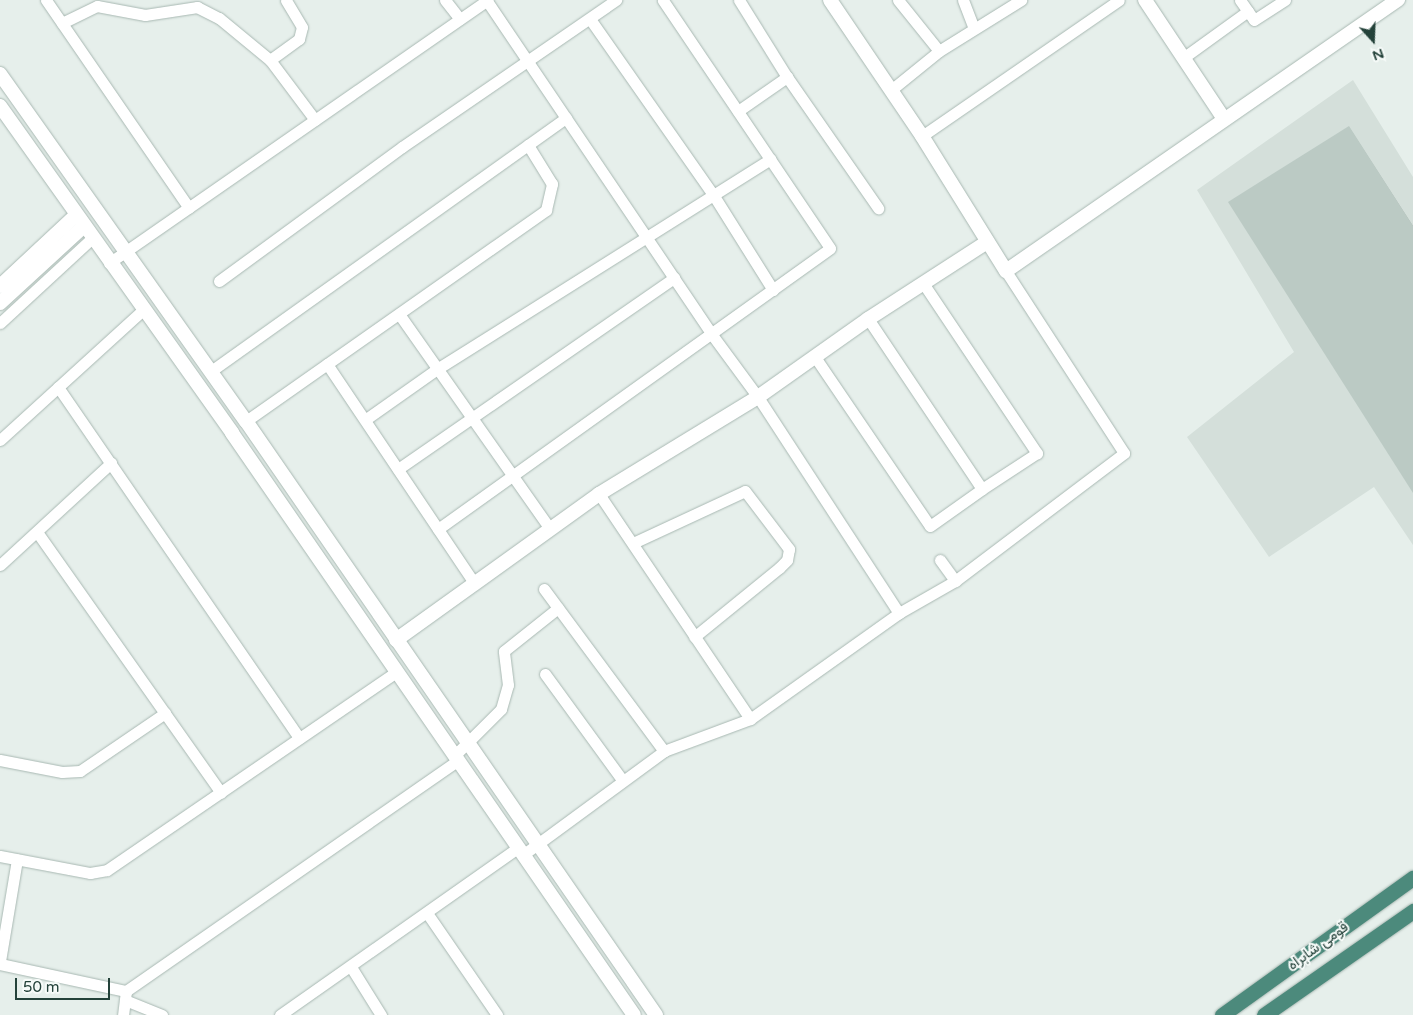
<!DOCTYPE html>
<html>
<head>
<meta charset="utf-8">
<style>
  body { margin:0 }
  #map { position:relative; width:1413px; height:1015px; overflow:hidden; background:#e6efeb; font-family:"Varela Round",Vazirmatn,sans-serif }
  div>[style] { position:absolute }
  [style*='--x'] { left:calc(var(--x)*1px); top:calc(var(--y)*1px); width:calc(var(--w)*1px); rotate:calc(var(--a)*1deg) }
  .built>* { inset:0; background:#d4dfda }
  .shadow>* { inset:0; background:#0003 }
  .building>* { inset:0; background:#bbcac4 }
  .roads { filter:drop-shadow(0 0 1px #a8b8b2) drop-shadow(0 0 1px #a8b8b2) }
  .minor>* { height:11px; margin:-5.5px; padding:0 5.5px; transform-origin:5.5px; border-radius:5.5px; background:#fff }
  .tertiary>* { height:14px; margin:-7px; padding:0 7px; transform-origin:7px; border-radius:7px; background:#fff }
  .trunk>* { height:15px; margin:-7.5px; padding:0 7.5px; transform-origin:7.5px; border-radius:7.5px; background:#4c8a7c }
  span { translate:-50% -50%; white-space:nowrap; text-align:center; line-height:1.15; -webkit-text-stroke:4px #f7fbf9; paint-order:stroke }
  .street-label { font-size:15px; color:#24423a }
  .north { position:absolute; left:1348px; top:15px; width:50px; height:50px; -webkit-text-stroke:4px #f7fbf9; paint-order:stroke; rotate:160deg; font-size:14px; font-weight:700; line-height:20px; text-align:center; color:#24423a }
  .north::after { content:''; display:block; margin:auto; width:18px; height:22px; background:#24423a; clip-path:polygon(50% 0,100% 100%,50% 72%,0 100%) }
  .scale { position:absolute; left:15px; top:978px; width:95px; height:22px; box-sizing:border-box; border:2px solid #24423a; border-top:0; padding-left:6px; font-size:15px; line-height:18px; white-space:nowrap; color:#24423a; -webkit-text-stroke:4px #f7fbf9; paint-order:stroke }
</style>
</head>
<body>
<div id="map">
  <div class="built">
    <div style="clip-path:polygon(1353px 80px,1413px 177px,1413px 545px,1374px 487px,1269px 557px,1187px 437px,1294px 352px,1197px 190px)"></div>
  </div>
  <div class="shadow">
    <div style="clip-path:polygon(1349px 127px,1413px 226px,1413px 491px)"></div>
  </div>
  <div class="building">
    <div style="clip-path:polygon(1349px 126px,1413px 226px,1413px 493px,1228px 202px)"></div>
  </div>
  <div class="roads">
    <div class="minor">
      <div style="--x:46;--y:0;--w:252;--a:55.5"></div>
      <div style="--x:445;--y:0;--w:24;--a:52"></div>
      <div style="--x:739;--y:0;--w:91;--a:58.1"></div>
      <div style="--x:787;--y:77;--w:160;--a:55.2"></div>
      <div style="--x:898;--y:0;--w:65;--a:51.2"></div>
      <div style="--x:963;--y:0;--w:30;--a:69"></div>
      <div style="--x:1240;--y:0;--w:24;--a:55"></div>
      <div style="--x:1254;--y:20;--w:37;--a:-33"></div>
      <div style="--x:487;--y:1;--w:399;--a:56"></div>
      <div style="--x:710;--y:332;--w:81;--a:53.6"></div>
      <div style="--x:758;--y:397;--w:258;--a:56.9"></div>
      <div style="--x:590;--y:19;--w:216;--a:55"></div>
      <div style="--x:714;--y:196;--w:111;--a:57.9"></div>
      <div style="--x:62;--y:23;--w:39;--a:-26"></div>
      <div style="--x:97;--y:6;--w:49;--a:10.6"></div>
      <div style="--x:145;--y:15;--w:53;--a:-8.7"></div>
      <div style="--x:197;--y:7;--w:25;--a:27"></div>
      <div style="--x:219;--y:18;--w:66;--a:39.5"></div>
      <div style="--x:270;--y:60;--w:75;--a:53.1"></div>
      <div style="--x:1183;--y:58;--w:80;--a:-35.9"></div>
      <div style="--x:270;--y:60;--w:36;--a:-36"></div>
      <div style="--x:299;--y:39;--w:12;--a:-76"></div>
      <div style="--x:302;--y:27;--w:31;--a:-121"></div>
      <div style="--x:891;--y:90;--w:62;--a:-39.1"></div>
      <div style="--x:939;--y:51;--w:97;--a:-31.9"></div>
      <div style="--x:738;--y:111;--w:60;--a:-34.8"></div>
      <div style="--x:922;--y:136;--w:239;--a:-34.6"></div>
      <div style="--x:109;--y:263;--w:461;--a:-34.8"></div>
      <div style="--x:219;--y:281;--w:227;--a:-36.2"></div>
      <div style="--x:402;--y:147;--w:260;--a:-34.5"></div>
      <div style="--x:923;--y:283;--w:205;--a:56.2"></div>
      <div style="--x:1037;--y:453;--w:66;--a:146.8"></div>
      <div style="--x:399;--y:314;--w:263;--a:54.9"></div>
      <div style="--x:0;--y:323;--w:125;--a:-42.7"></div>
      <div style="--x:815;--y:357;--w:204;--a:55.8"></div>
      <div style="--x:930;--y:526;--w:64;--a:-35.4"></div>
      <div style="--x:982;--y:489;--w:205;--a:-123.8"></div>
      <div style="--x:327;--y:364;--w:262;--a:56.1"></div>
      <div style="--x:211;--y:371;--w:436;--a:-35.5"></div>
      <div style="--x:58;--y:387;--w:426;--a:55.5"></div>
      <div style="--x:366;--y:419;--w:87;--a:-35.2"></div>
      <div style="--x:437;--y:369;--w:394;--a:-32.2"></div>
      <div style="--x:246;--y:421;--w:367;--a:-35.1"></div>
      <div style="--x:546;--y:210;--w:27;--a:-77"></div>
      <div style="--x:552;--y:184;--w:46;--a:-121.6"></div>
      <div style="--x:0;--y:440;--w:195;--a:-42.3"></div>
      <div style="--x:398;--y:469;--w:336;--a:-34.7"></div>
      <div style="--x:599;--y:494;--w:271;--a:56.1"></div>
      <div style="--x:438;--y:529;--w:482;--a:-35.6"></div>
      <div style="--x:830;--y:248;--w:299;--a:-124"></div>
      <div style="--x:37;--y:532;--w:319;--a:54.8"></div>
      <div style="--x:633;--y:543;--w:123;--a:-24.9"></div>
      <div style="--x:745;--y:491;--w:73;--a:52.8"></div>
      <div style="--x:789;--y:549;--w:11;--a:100"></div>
      <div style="--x:787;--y:560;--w:11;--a:135"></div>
      <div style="--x:779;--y:568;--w:109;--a:140.9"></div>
      <div style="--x:940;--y:560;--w:26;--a:54"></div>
      <div style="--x:0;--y:565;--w:151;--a:-42.6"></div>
      <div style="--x:544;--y:589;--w:202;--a:53.5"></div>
      <div style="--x:545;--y:674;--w:132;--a:53.9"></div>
      <div style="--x:455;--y:755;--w:65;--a:-45"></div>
      <div style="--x:501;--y:709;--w:25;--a:-74"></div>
      <div style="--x:508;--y:685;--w:34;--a:-97"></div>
      <div style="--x:504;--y:651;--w:69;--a:-38.5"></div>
      <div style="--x:0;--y:760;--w:63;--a:11"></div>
      <div style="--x:62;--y:772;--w:18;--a:-3"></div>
      <div style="--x:80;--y:771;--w:103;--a:-34.3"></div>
      <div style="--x:524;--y:854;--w:174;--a:-36.3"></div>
      <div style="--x:664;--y:751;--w:92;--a:-20.4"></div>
      <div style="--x:750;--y:719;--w:183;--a:-35.4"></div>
      <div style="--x:899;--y:613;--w:64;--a:-29.7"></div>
      <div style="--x:955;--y:581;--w:212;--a:-37.1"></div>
      <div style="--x:1124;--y:453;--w:217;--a:-123"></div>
      <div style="--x:0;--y:856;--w:92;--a:10.7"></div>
      <div style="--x:90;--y:873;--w:17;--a:-10"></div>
      <div style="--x:107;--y:870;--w:350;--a:-34.4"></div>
      <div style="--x:427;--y:913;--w:124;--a:55.5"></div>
      <div style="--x:0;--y:961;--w:103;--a:-80.5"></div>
      <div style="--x:0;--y:964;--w:129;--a:12.1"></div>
      <div style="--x:126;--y:991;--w:24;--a:97"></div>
      <div style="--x:351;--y:967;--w:57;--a:58"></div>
      <div style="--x:126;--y:991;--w:404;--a:-34.8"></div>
      <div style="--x:125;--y:1000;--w:40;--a:22"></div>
      <div style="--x:280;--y:1015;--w:292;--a:-35.1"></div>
    </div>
    <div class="tertiary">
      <div style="--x:830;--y:0;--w:164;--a:55.9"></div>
      <div style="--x:922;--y:136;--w:159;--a:58.1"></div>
      <div style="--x:1006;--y:271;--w:477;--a:-34.7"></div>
      <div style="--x:1145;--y:0;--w:143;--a:56.4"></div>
      <div style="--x:0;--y:74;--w:425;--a:54.7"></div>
      <div style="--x:246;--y:421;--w:722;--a:55.39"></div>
      <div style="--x:0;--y:106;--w:401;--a:54.6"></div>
      <div style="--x:232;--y:433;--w:707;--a:55.37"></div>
      <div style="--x:0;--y:286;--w:103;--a:-43"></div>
      <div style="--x:0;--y:303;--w:113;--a:-42.5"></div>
      <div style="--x:396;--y:640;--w:250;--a:-35.7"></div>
      <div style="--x:599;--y:494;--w:186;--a:-31.4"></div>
      <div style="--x:758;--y:397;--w:135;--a:-35.3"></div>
      <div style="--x:868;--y:319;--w:142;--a:-32.9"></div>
    </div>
    <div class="trunk">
      <div style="--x:1222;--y:1015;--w:235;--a:-35.7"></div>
      <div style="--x:1264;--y:1015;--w:182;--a:-34.9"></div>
    </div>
  </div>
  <div class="street-label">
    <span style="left:1318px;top:946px;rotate:-36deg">قومی شاہراہ</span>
  </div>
  <div class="north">N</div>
  <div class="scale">50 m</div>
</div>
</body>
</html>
